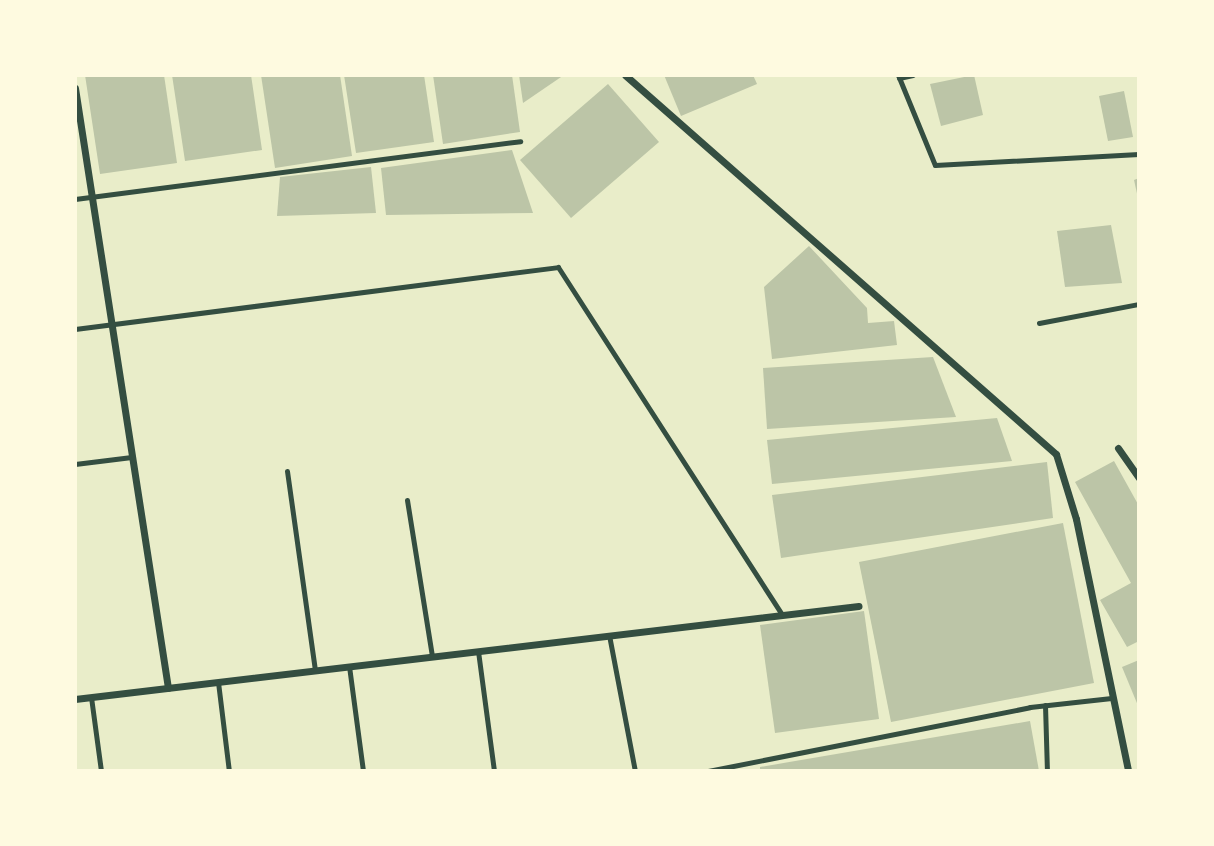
<!DOCTYPE html>
<html>
<head>
<meta charset="utf-8">
<style>
  body { margin:0 }
  #map { position:relative; width:1214px; height:846px; overflow:hidden; background:#e9edc9; font-family:"Noto Sans",sans-serif }
  div>[style] { position:absolute }
  [style*='--x'] { left:calc(var(--x)*1px); top:calc(var(--y)*1px); width:calc(var(--w)*1px); rotate:calc(var(--a)*1deg) }
  .building>* { inset:0; background:#bcc5a7 }
  .service>* { height:5px; margin:-2.5px; padding:0 2.5px; transform-origin:2.5px; border-radius:2.5px; background:#344e41 }
  .minor>* { height:7px; margin:-3.5px; padding:0 3.5px; transform-origin:3.5px; border-radius:3.5px; background:#344e41 }
  span { translate:-50% -50%; white-space:nowrap; text-align:center; line-height:1.15; -webkit-text-stroke:6px #fefae0; paint-order:stroke }
  .frame { position:absolute; inset:0; border:77px solid #fefae0; pointer-events:none }
</style>
</head>
<body>
<div id="map">
  <div class="building">
    <div style="clip-path:polygon(85px 75px,164px 75px,177px 163px,100px 174px)"></div>
    <div style="clip-path:polygon(172px 75px,251px 75px,262px 150px,185px 161px)"></div>
    <div style="clip-path:polygon(261px 75px,340px 75px,352px 156px,275px 168px)"></div>
    <div style="clip-path:polygon(344px 75px,424px 75px,434px 142px,356px 153px)"></div>
    <div style="clip-path:polygon(433px 75px,512px 75px,520px 132px,443px 144px)"></div>
    <div style="clip-path:polygon(519px 75px,564px 75px,523px 103px)"></div>
    <div style="clip-path:polygon(664px 75px,753px 75px,757px 84px,681px 116px)"></div>
    <div style="clip-path:polygon(974px 75px,983px 115px,941px 126px,930px 84px)"></div>
    <div style="clip-path:polygon(608px 84px,659px 142px,571px 218px,520px 160px)"></div>
    <div style="clip-path:polygon(1124px 91px,1133px 137px,1108px 141px,1099px 96px)"></div>
    <div style="clip-path:polygon(512px 150px,533px 213px,386px 215px,381px 168px)"></div>
    <div style="clip-path:polygon(371px 167px,376px 213px,277px 216px,280px 177px)"></div>
    <div style="clip-path:polygon(1139px 178px,1139px 198px,1138px 198px,1134px 180px)"></div>
    <div style="clip-path:polygon(1111px 225px,1122px 283px,1065px 287px,1057px 231px)"></div>
    <div style="clip-path:polygon(809px 246px,867px 308px,868px 323px,894px 321px,897px 345px,772px 359px,764px 287px)"></div>
    <div style="clip-path:polygon(933px 357px,956px 417px,767px 429px,763px 368px)"></div>
    <div style="clip-path:polygon(997px 418px,1012px 461px,772px 484px,767px 440px)"></div>
    <div style="clip-path:polygon(1114px 461px,1139px 506px,1139px 641px,1127px 647px,1100px 600px,1131px 583px,1075px 482px)"></div>
    <div style="clip-path:polygon(1047px 462px,1053px 518px,781px 558px,772px 495px)"></div>
    <div style="clip-path:polygon(1063px 523px,1094px 683px,891px 722px,859px 562px)"></div>
    <div style="clip-path:polygon(864px 611px,879px 719px,775px 733px,760px 625px)"></div>
    <div style="clip-path:polygon(1139px 660px,1139px 708px,1122px 667px)"></div>
    <div style="clip-path:polygon(1030px 721px,1039px 771px,760px 771px,760px 767px)"></div>
  </div>
  <div class="service">
    <div style="--x:898;--y:75;--w:97;--a:67.7"></div>
    <div style="--x:935;--y:165;--w:204;--a:-3.1"></div>
    <div style="--x:899;--y:78;--w:14;--a:-12"></div>
    <div style="--x:75;--y:199;--w:449;--a:-7.4"></div>
    <div style="--x:1039;--y:323;--w:102;--a:-10.8"></div>
    <div style="--x:75;--y:329;--w:487;--a:-7.3"></div>
    <div style="--x:558;--y:267;--w:413;--a:57.2"></div>
    <div style="--x:75;--y:464;--w:57;--a:-7"></div>
    <div style="--x:287;--y:471;--w:201;--a:82"></div>
    <div style="--x:407;--y:500;--w:158;--a:80.9"></div>
    <div style="--x:609;--y:635;--w:138;--a:79.2"></div>
    <div style="--x:478;--y:651;--w:121;--a:82.4"></div>
    <div style="--x:349;--y:666;--w:106;--a:82.4"></div>
    <div style="--x:218;--y:682;--w:90;--a:83"></div>
    <div style="--x:91;--y:697;--w:75;--a:82.3"></div>
    <div style="--x:1045;--y:705;--w:66;--a:88.3"></div>
    <div style="--x:708;--y:771;--w:328;--a:-11.2"></div>
    <div style="--x:1030;--y:707;--w:82;--a:-6.3"></div>
  </div>
  <div class="minor">
    <div style="--x:625;--y:75;--w:574;--a:41.33"></div>
    <div style="--x:1056;--y:454;--w:68;--a:72.9"></div>
    <div style="--x:1076;--y:519;--w:257;--a:78.3"></div>
    <div style="--x:75;--y:88;--w:607;--a:81.19"></div>
    <div style="--x:1118;--y:448;--w:37;--a:55"></div>
    <div style="--x:75;--y:699;--w:789;--a:-6.77"></div>
  </div>
  <div class="frame"></div>
</div>
</body>
</html>
